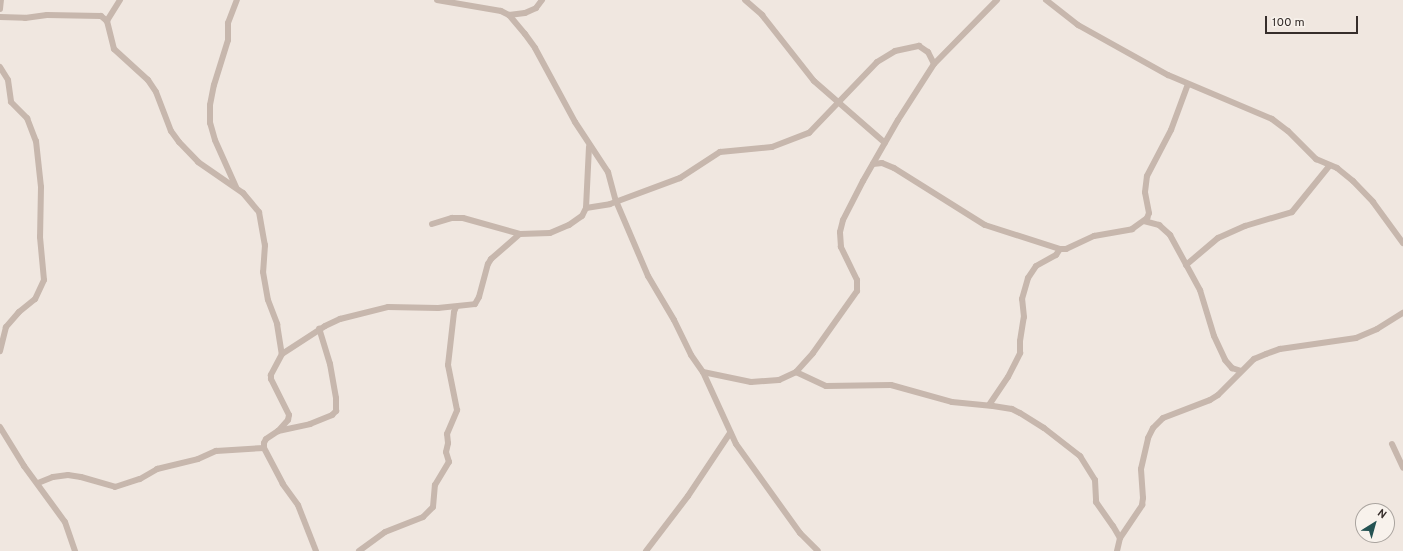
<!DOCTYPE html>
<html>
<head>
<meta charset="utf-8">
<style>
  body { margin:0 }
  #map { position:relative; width:1403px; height:551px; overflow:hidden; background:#f0e7e0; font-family:Overpass,sans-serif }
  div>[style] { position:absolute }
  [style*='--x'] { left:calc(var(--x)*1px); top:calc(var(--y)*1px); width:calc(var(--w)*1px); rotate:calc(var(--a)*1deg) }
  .minor>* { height:6px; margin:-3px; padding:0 3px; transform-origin:3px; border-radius:3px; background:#c7b7ad }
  span { translate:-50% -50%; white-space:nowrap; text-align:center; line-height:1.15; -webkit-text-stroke:3.5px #f8f2ec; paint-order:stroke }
  .north { position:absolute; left:1355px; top:503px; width:40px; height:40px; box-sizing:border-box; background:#f8f2ec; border:1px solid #aaa49f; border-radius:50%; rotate:37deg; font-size:11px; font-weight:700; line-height:16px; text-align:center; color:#362e2b }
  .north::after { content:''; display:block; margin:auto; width:14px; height:18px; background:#255353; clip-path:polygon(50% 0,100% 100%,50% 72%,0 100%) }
  .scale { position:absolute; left:1265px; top:16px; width:93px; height:18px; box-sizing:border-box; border:2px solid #362e2b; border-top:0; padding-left:5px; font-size:12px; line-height:14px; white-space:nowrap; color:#362e2b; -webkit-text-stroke:3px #f8f2ec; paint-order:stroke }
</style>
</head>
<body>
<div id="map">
  <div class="minor">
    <div style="--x:120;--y:0;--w:25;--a:122"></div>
    <div style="--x:107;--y:21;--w:29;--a:76"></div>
    <div style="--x:114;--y:49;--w:46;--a:42.4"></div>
    <div style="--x:148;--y:80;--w:14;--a:56"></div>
    <div style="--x:156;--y:92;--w:42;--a:69"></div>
    <div style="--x:171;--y:131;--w:14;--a:54"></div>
    <div style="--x:179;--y:142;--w:28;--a:46"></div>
    <div style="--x:198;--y:162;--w:55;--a:34.6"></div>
    <div style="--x:243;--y:193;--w:25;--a:50"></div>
    <div style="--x:259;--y:212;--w:34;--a:80"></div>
    <div style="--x:265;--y:245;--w:27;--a:94"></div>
    <div style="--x:263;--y:272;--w:28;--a:80"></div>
    <div style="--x:268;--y:300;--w:26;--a:69"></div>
    <div style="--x:277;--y:324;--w:30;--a:81"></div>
    <div style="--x:282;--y:354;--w:24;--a:118"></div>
    <div style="--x:271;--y:375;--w:4;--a:90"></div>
    <div style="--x:271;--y:379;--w:40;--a:63.4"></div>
    <div style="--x:289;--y:415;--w:5;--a:101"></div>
    <div style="--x:288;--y:420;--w:15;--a:132"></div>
    <div style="--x:437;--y:0;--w:65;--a:9.8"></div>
    <div style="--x:501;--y:11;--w:9;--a:27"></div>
    <div style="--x:509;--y:15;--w:25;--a:50"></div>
    <div style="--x:525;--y:34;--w:17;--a:54"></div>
    <div style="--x:535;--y:48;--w:84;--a:61.6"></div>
    <div style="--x:575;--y:122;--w:60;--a:56.6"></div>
    <div style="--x:608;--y:172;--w:30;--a:75"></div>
    <div style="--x:616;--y:201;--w:82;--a:66.9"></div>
    <div style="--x:648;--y:276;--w:51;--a:59.4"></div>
    <div style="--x:674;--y:320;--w:39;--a:64"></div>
    <div style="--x:691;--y:355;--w:21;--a:55"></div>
    <div style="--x:703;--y:372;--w:79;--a:65.4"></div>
    <div style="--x:736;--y:444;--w:110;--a:54.3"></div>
    <div style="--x:800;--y:533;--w:25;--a:45"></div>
    <div style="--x:745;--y:0;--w:23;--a:41"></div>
    <div style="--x:762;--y:15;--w:84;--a:51.8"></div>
    <div style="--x:814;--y:81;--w:94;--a:41.1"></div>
    <div style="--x:1046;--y:0;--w:41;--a:38"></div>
    <div style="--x:1078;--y:25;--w:103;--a:29.1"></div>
    <div style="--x:1168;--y:75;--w:113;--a:22.9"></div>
    <div style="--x:1272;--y:119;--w:20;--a:37"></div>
    <div style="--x:1288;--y:131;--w:40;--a:45"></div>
    <div style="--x:1316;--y:159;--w:23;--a:23"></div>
    <div style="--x:1337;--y:168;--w:21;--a:39"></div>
    <div style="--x:1353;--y:181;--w:29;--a:46"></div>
    <div style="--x:1373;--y:202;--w:51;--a:53.8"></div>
    <div style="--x:0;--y:9;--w:9;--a:-84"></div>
    <div style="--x:509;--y:15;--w:16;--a:-7"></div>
    <div style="--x:525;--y:13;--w:12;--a:-24"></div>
    <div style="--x:536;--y:8;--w:10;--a:-53"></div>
    <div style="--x:0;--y:17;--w:25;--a:2"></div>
    <div style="--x:25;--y:18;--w:22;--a:-8"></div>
    <div style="--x:47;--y:15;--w:54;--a:1.1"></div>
    <div style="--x:101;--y:16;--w:8;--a:40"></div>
    <div style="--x:0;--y:67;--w:15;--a:58"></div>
    <div style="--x:8;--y:80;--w:22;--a:82"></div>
    <div style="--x:11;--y:102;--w:23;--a:45"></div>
    <div style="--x:27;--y:118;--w:25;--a:69"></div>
    <div style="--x:36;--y:141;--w:46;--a:83.8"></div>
    <div style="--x:41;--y:187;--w:50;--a:91.1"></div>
    <div style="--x:40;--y:237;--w:43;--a:84.7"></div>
    <div style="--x:44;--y:280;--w:21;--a:115"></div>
    <div style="--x:35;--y:299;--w:21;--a:141"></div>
    <div style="--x:19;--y:312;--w:20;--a:131"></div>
    <div style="--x:6;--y:327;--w:25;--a:104"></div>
    <div style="--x:873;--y:164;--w:9;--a:-6"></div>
    <div style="--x:882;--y:163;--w:13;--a:23"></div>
    <div style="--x:894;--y:168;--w:107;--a:32.1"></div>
    <div style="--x:985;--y:225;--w:79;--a:17.7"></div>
    <div style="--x:1060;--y:249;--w:6;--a:0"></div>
    <div style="--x:1066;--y:249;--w:31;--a:-25"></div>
    <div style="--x:1094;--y:236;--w:39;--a:-10"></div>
    <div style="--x:1132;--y:229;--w:19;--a:-36"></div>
    <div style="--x:1147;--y:218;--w:5;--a:-68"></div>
    <div style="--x:1149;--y:213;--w:21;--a:-101"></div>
    <div style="--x:1145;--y:192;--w:16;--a:-83"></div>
    <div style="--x:1147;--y:176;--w:52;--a:-62.4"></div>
    <div style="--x:1171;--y:130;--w:49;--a:-69.7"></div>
    <div style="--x:236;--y:187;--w:51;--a:-114.1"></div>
    <div style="--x:215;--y:140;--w:18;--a:-106"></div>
    <div style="--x:210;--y:123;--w:18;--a:-90"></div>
    <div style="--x:210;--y:105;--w:20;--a:-79"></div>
    <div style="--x:214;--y:85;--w:47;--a:-72.7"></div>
    <div style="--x:228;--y:40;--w:17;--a:-90"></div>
    <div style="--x:228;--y:23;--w:25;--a:-69"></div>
    <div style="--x:586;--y:208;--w:24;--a:-9"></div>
    <div style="--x:610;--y:204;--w:75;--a:-20.4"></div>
    <div style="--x:680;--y:178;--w:48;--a:-33"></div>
    <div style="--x:720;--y:152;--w:52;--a:-5.5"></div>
    <div style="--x:772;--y:147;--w:40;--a:-21"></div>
    <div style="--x:809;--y:133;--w:98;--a:-46.2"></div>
    <div style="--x:877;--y:62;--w:21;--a:-31"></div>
    <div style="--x:895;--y:51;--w:25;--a:-12"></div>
    <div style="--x:919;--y:46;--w:11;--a:34"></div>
    <div style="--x:928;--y:52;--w:13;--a:63"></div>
    <div style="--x:1144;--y:221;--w:16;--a:15"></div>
    <div style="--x:1159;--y:225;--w:15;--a:42"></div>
    <div style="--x:1170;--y:235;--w:63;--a:61.4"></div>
    <div style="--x:1200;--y:290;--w:48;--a:73.1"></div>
    <div style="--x:1214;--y:336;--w:26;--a:65"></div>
    <div style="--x:1225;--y:360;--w:11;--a:49"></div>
    <div style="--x:1232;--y:368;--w:9;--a:18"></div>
    <div style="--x:432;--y:224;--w:21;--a:-17"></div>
    <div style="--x:452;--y:218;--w:11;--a:0"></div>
    <div style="--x:463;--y:218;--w:59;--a:15.7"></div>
    <div style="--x:520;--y:234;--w:30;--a:-2"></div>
    <div style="--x:550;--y:233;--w:21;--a:-23"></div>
    <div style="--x:569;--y:225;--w:16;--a:-35"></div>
    <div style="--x:582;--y:216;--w:9;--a:-63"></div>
    <div style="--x:586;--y:208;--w:61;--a:-87.2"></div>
    <div style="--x:1186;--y:265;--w:42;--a:-40.2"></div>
    <div style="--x:1218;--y:238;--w:30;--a:-24"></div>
    <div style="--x:1245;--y:226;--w:49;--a:-16.6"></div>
    <div style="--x:1292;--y:212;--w:60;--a:-51"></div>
    <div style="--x:282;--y:354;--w:51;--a:-33.1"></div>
    <div style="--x:325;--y:326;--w:17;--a:-25"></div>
    <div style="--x:340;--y:319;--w:49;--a:-14"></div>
    <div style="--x:388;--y:307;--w:50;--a:1.1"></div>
    <div style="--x:438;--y:308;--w:37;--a:-6"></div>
    <div style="--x:475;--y:304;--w:8;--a:-60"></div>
    <div style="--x:479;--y:297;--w:34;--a:-75"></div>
    <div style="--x:488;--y:264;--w:6;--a:-59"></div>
    <div style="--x:491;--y:259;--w:38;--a:-41"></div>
    <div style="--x:703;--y:372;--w:49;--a:11.8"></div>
    <div style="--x:751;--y:382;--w:28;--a:-4"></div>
    <div style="--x:779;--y:380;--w:19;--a:-25"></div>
    <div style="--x:796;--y:372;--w:25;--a:-48"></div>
    <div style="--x:813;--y:353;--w:76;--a:-54.6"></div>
    <div style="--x:857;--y:291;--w:11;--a:-90"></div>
    <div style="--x:857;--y:280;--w:37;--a:-116"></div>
    <div style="--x:841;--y:247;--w:15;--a:-94"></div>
    <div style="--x:840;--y:232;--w:12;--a:-76"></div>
    <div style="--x:843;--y:220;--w:44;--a:-62.9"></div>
    <div style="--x:863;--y:181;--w:70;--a:-60.2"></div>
    <div style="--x:898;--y:120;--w:67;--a:-57.3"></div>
    <div style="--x:934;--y:64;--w:90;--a:-45.5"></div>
    <div style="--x:796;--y:372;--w:33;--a:25"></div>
    <div style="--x:826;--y:386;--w:65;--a:-0.9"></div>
    <div style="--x:891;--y:385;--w:63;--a:15.6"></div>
    <div style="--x:952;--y:402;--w:41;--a:5.6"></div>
    <div style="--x:993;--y:406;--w:19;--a:9"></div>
    <div style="--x:1012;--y:409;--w:9;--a:27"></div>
    <div style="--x:1020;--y:413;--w:28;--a:32"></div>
    <div style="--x:1044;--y:428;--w:46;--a:37.9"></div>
    <div style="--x:1080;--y:456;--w:28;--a:58"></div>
    <div style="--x:1095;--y:480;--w:22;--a:87"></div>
    <div style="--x:1096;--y:502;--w:29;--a:55"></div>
    <div style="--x:1113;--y:526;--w:14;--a:60"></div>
    <div style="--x:989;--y:405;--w:34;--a:-56"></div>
    <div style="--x:1008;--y:377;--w:27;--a:-63"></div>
    <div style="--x:1020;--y:353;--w:12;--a:-90"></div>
    <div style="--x:1020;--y:341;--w:24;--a:-81"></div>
    <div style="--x:1024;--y:317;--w:18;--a:-96"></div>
    <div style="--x:1022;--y:299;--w:22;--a:-74"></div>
    <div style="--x:1028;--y:278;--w:14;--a:-56"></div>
    <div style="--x:1036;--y:266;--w:23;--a:-29"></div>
    <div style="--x:1056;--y:255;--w:7;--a:-56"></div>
    <div style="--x:0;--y:427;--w:46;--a:58.4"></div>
    <div style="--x:24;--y:466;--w:69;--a:53.8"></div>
    <div style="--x:65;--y:522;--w:31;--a:71"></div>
    <div style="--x:1392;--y:444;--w:26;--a:65"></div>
    <div style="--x:38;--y:483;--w:16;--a:-22"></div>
    <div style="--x:53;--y:477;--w:15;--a:-8"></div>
    <div style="--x:68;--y:475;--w:13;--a:9"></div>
    <div style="--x:81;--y:477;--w:35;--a:16"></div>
    <div style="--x:115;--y:487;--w:26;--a:-18"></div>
    <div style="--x:140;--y:479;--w:20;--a:-30"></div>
    <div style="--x:157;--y:469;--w:42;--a:-13.7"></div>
    <div style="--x:198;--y:459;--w:20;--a:-24"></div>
    <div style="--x:216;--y:451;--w:48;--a:-3.6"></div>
    <div style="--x:316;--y:551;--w:49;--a:-111.4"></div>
    <div style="--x:298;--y:505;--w:26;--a:-126"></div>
    <div style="--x:283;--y:484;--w:41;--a:-117.8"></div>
    <div style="--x:264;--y:448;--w:5;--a:-90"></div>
    <div style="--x:264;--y:443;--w:4;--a:-63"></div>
    <div style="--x:266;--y:439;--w:14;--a:-34"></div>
    <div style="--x:278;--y:431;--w:33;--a:-12"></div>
    <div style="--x:310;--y:424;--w:24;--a:-22"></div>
    <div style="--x:332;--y:415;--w:6;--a:-45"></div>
    <div style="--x:336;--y:411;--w:13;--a:-90"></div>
    <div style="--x:336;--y:398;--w:35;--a:-100"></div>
    <div style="--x:330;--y:364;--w:37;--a:-107"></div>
    <div style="--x:359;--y:551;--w:32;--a:-36"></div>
    <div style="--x:385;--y:532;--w:41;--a:-21.5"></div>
    <div style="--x:423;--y:517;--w:14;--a:-45"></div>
    <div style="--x:433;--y:507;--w:22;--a:-85"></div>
    <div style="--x:435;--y:485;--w:27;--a:-59"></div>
    <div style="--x:449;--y:462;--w:10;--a:-107"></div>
    <div style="--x:446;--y:452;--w:9;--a:-77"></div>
    <div style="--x:448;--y:443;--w:9;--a:-96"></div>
    <div style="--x:447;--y:434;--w:26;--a:-67"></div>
    <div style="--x:457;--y:410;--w:46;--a:-101.3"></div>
    <div style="--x:448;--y:365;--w:53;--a:-83.5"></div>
    <div style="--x:454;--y:312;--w:5;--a:-68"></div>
    <div style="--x:646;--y:551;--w:69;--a:-52.6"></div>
    <div style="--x:688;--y:496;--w:76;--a:-56.3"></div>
    <div style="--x:1117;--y:551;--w:13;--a:-77"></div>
    <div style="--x:1120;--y:538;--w:40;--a:-56"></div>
    <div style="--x:1142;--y:505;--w:7;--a:-82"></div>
    <div style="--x:1143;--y:498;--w:29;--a:-94"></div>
    <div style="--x:1141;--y:469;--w:32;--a:-77"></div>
    <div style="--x:1148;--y:438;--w:11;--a:-63"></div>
    <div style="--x:1153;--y:428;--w:14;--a:-45"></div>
    <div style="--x:1163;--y:418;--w:50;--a:-21"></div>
    <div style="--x:1210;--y:400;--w:9;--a:-32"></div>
    <div style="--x:1218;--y:395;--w:51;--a:-45"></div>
    <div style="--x:1254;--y:359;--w:13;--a:-23"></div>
    <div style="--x:1266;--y:354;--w:15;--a:-20"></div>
    <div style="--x:1280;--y:349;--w:77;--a:-8.2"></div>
    <div style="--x:1356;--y:338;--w:23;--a:-23"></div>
    <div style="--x:1377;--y:329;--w:31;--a:-32"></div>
  </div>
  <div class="north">N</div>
  <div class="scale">100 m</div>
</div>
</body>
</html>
